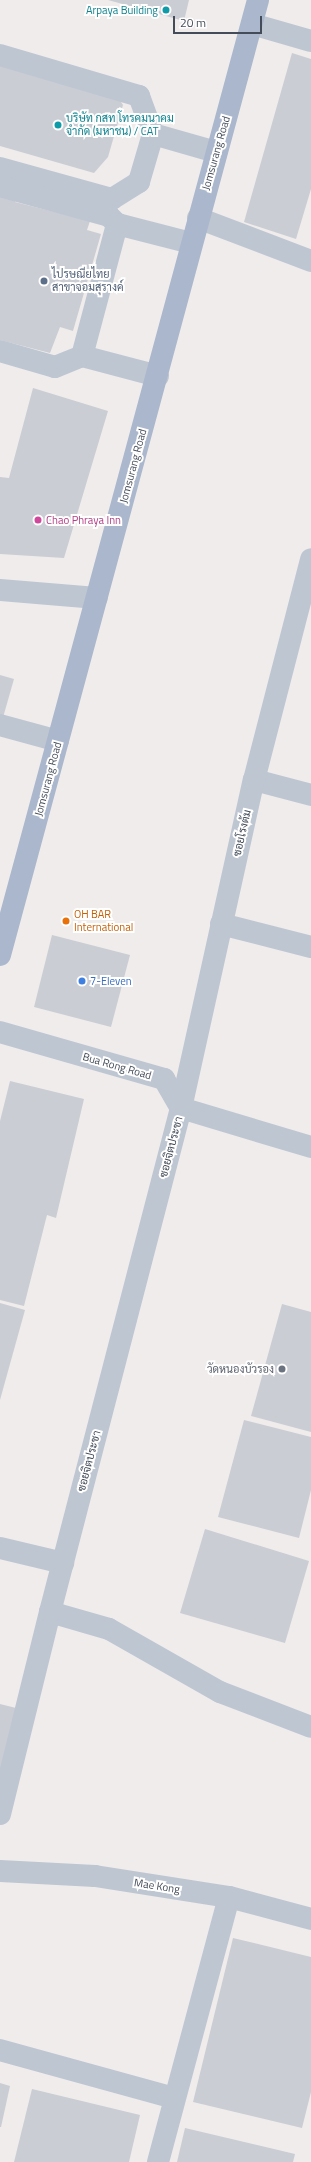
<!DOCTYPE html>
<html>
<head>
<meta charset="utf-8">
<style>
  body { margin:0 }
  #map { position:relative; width:311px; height:2162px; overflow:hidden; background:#efeceb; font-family:"Titillium Web",Sarabun,sans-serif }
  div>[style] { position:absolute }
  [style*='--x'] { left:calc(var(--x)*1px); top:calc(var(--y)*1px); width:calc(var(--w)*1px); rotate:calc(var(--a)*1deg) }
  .building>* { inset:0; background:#cbcdd4 }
  .minor>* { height:22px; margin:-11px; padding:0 11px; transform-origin:11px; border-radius:11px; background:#bec6d2 }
  .major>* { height:22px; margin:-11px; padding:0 11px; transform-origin:11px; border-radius:11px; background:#aab7cc }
  .dots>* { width:11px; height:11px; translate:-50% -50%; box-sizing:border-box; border:2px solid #fff; border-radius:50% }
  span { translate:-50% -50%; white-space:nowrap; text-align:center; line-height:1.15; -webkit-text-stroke:4px #fff; paint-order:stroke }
  .culture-label { font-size:11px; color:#0d838f }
  .right { translate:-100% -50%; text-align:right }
  .left { translate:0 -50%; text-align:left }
  .street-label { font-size:11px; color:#444c59 }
  .service-label { font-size:11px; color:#4e5e75 }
  .hotel-label { font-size:11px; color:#b23c85 }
  .food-label { font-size:11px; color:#c56008 }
  .shop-label { font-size:11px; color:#366cbe }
  .worship-label { font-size:11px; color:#5b616d }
  .scale { position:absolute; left:173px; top:16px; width:89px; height:18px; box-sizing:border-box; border:2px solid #444c59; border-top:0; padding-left:5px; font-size:12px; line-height:14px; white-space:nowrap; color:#444c59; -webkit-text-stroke:3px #fff; paint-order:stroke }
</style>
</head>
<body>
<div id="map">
  <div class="building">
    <div style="clip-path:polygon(108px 0,189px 0,184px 21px)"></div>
    <div style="clip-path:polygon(292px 53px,311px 59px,311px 189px,296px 239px,244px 222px)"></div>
    <div style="clip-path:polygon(0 61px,115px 93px,123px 105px,108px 157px,94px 173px,0 146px)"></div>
    <div style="clip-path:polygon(0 191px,17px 196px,15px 202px,90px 221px,87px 230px,101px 234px,73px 331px,60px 327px,50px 353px,0 340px)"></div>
    <div style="clip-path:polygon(33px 388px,108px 411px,64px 558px,0 554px,0 477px,9px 478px)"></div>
    <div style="clip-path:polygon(0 675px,14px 679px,0 728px)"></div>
    <div style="clip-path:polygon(52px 935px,130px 955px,111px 1027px,34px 1007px)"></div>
    <div style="clip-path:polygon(10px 1081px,84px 1099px,56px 1218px,47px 1215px,24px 1306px,0 1300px,0 1121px)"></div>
    <div style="clip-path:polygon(0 1303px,25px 1310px,0 1400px)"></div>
    <div style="clip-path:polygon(282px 1304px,311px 1312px,311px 1432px,251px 1416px)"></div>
    <div style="clip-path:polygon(244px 1420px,311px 1437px,311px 1490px,299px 1538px,218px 1517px)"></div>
    <div style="clip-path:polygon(205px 1529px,309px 1561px,285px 1643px,180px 1613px)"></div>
    <div style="clip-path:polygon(0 1704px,16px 1708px,1px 1768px,0 1768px)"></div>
    <div style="clip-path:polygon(233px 1938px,311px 1957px,311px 2092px,302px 2128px,193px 2102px)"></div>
    <div style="clip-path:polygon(0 2083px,10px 2086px,1px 2127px,0 2127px)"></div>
    <div style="clip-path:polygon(32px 2089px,140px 2115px,129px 2162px,14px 2162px)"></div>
    <div style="clip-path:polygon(185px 2128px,295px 2154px,293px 2162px,177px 2162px)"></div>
  </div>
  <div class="minor">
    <div style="--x:252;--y:24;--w:61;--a:16.1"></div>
    <div style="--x:0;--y:55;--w:145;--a:16.4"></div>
    <div style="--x:139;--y:96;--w:40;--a:69.8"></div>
    <div style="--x:153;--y:134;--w:50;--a:106.3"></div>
    <div style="--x:139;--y:182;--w:32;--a:148"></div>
    <div style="--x:112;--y:199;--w:116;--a:-164.5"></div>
    <div style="--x:153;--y:134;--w:66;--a:15.9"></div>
    <div style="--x:0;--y:186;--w:113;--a:15.4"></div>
    <div style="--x:109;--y:216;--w:11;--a:45"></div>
    <div style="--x:198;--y:218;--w:121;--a:20.8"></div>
    <div style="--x:0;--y:351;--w:57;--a:16.2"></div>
    <div style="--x:55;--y:367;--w:29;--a:-22"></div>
    <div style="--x:158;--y:376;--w:79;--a:-165.3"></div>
    <div style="--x:82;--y:356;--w:137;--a:-75.1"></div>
    <div style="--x:117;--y:224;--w:76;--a:14.4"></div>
    <div style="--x:0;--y:590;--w:97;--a:4.7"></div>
    <div style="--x:0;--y:725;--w:60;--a:15.4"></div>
    <div style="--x:254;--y:780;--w:59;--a:14.7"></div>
    <div style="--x:221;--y:924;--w:93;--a:14.3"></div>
    <div style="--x:0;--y:1032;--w:171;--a:16"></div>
    <div style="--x:164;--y:1079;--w:34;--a:60"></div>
    <div style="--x:181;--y:1108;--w:136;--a:16.7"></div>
    <div style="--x:0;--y:1548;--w:65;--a:13.4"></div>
    <div style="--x:50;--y:1612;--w:61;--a:16.1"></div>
    <div style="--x:109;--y:1629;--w:128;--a:29.6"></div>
    <div style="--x:220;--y:1692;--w:97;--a:21"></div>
    <div style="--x:0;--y:1814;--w:208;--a:-76.1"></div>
    <div style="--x:50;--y:1612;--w:521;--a:-75.43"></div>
    <div style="--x:181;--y:1108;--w:336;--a:-77.5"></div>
    <div style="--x:254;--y:780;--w:228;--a:-75.5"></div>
    <div style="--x:0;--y:1871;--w:95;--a:3"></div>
    <div style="--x:95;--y:1876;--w:136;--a:8.9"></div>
    <div style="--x:229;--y:1897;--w:85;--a:15"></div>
    <div style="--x:0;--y:2050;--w:180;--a:15.4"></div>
    <div style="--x:158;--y:2162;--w:274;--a:-75"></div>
  </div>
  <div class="major">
    <div style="--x:0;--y:955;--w:989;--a:-74.88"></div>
  </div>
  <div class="dots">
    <div style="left:166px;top:10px;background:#0f9aa8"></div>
    <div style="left:58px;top:125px;background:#0f9aa8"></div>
    <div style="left:44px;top:281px;background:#5c6f8a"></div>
    <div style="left:38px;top:520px;background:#d1479c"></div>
    <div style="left:66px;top:921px;background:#e8710a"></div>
    <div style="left:82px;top:981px;background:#3f7fe0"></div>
    <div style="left:282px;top:1369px;background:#6b7280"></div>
  </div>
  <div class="culture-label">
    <span class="right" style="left:158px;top:10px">Arpaya Building</span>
    <span class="left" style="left:66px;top:125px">บริษัท กสท โทรคมนาคม<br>จำกัด (มหาชน) / CAT</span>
  </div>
  <div class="street-label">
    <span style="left:216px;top:153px;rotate:-74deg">Jomsurang Road</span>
    <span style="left:133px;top:466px;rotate:-75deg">Jomsurang Road</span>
    <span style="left:48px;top:779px;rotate:-75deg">Jomsurang Road</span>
    <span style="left:242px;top:833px;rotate:-77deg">ซอยโรงต้ม</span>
    <span style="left:117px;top:1066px;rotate:16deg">Bua Rong Road</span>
    <span style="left:171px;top:1147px;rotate:-75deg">ซอยจิตประชา</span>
    <span style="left:89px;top:1461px;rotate:-75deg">ซอยจิตประชา</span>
    <span style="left:157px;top:1886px;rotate:9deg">Mae Kong</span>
  </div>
  <div class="service-label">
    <span class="left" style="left:52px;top:281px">ไปรษณียไทย<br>สาขาจอมสุรางค์</span>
  </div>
  <div class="hotel-label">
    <span class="left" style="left:46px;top:520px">Chao Phraya Inn</span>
  </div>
  <div class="food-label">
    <span class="left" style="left:74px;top:921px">OH BAR<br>International</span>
  </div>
  <div class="shop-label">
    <span class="left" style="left:90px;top:981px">7-Eleven</span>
  </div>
  <div class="worship-label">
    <span class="right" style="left:274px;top:1369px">วัดหนองบัวรอง</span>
  </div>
  <div class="scale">20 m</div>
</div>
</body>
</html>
